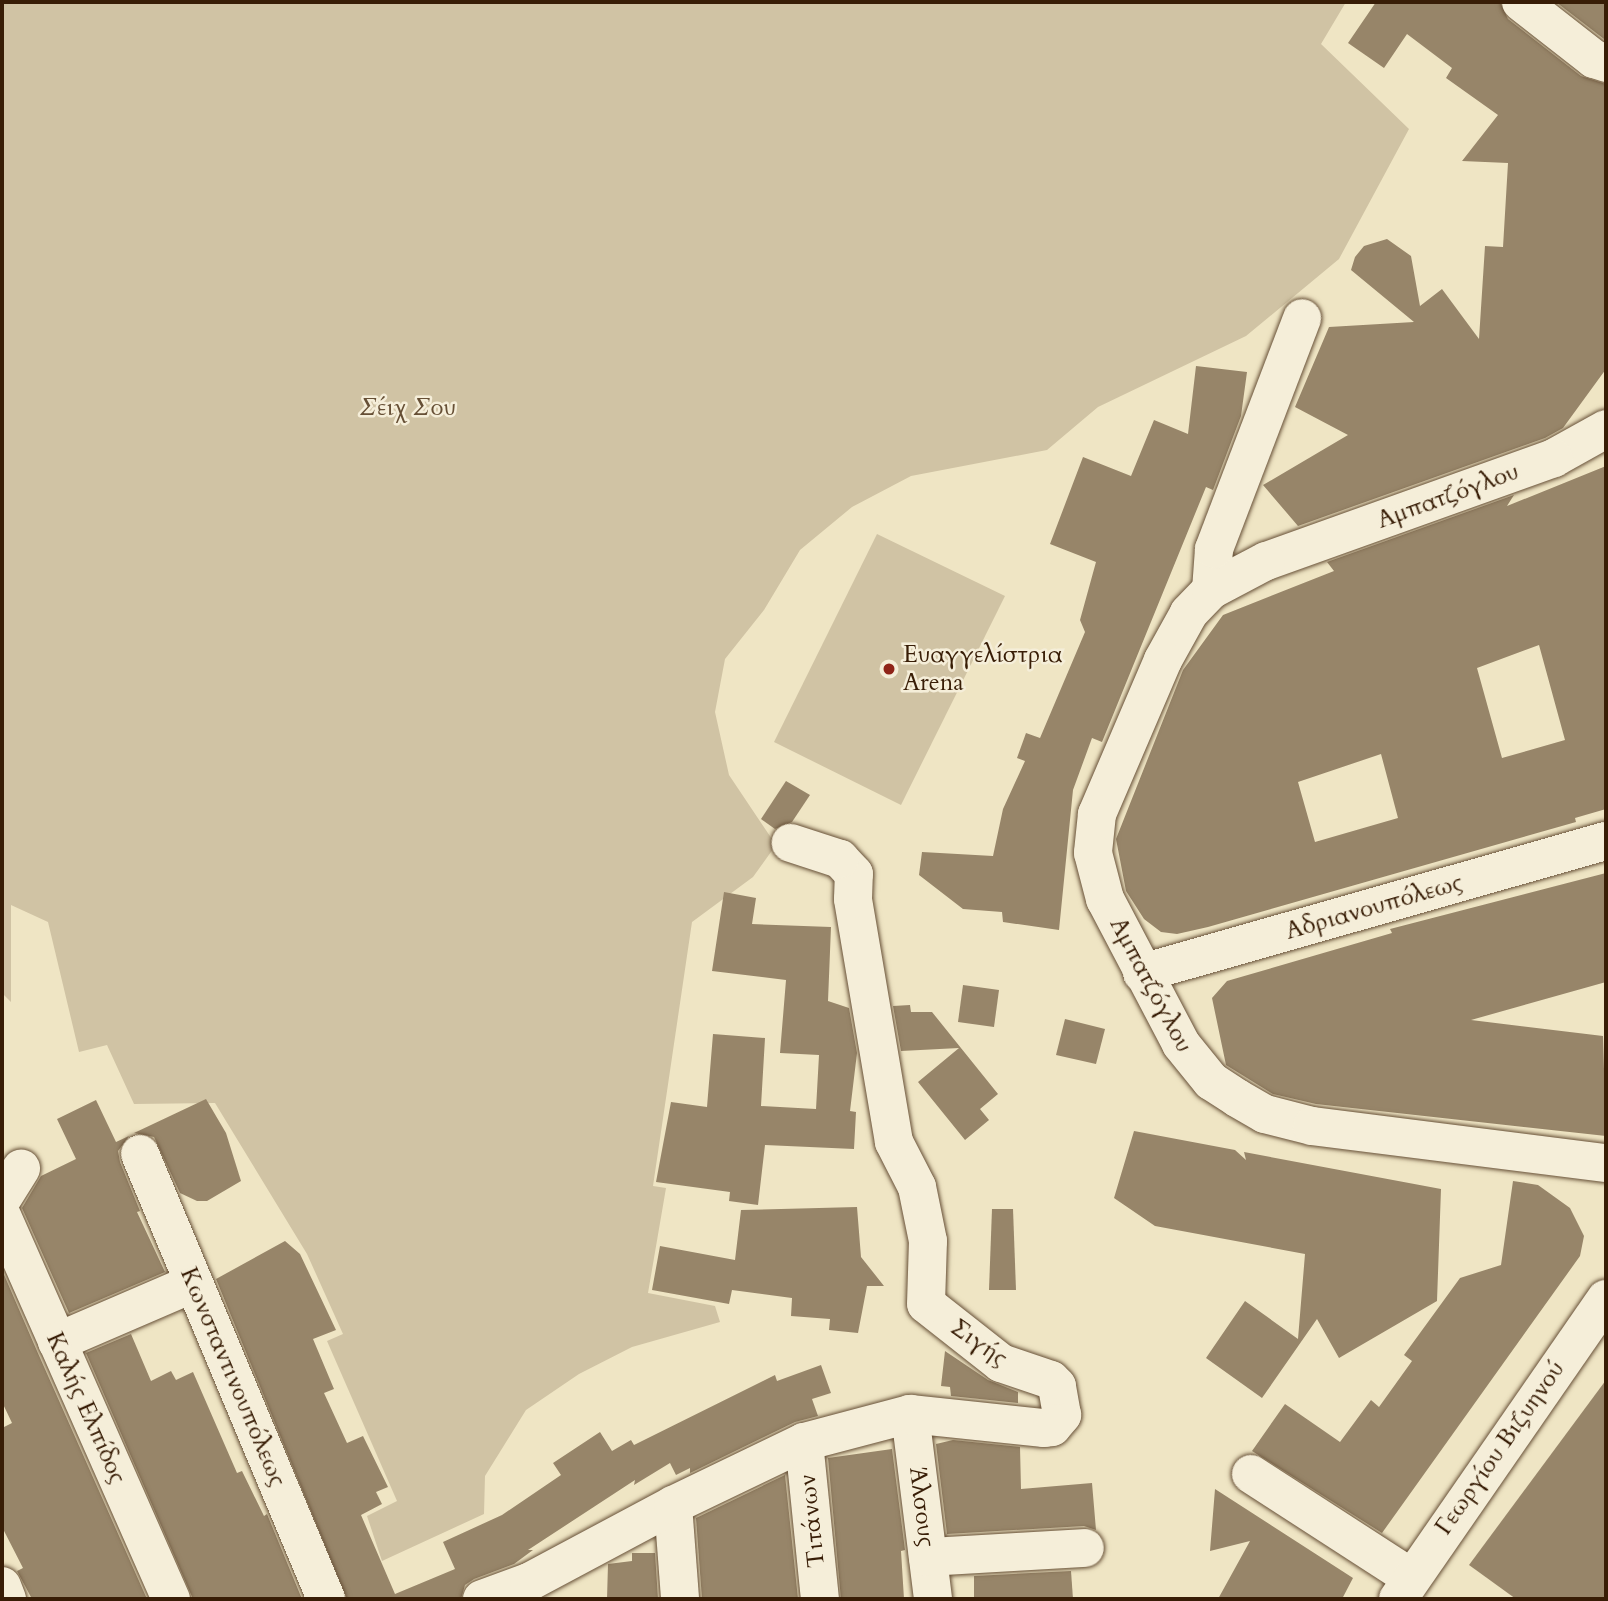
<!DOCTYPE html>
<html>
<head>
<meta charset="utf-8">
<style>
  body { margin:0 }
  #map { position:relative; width:1608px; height:1601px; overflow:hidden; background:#efe5c4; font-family:Cardo,serif }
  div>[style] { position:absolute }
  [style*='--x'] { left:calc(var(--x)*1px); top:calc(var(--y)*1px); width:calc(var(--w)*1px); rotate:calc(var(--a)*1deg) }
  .green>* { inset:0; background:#d0c3a4 }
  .building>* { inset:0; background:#978569 }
  .roads { filter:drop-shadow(0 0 2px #664f36) drop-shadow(0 0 2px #664f36) }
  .minor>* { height:38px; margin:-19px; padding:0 19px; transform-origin:19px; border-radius:19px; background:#f5eed9 }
  .dots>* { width:19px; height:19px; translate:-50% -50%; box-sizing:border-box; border:4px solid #f5eed9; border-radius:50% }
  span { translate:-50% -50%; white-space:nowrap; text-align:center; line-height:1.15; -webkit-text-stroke:5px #f5eed9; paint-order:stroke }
  .park-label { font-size:24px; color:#664f35; font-style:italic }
  .street-label { font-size:24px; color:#381d06 }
  .poi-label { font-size:24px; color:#381d06 }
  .left { translate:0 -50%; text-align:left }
  .frame { position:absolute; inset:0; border:4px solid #381d06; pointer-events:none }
</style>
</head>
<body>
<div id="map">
  <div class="green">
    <div style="clip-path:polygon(2px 2px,1346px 2px,1321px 44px,1409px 129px,1339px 259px,1246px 336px,1098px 407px,1047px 450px,911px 476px,852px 507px,800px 550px,764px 610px,725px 659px,715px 712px,729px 775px,776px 845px,753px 877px,692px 922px,653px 1186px,666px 1188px,648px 1293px,715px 1306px,720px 1322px,632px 1347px,579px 1374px,526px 1410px,485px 1476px,484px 1514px,382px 1561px,367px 1516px,397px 1501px,327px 1341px,343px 1334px,307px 1254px,215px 1103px,134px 1104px,107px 1045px,79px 1052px,48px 922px,11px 905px,11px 1002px,2px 993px)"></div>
    <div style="clip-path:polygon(877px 534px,1005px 596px,901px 805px,774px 742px)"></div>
  </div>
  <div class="building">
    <div style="clip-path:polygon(1376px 2px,1500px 2px,1508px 19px,1581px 76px,1606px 84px,1606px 369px,1563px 428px,1545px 438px,1298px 526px,1263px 485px,1348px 435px,1295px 407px,1329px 327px,1414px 322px,1351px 270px,1355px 257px,1364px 246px,1387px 239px,1411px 256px,1420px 306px,1442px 289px,1479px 339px,1485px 246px,1503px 247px,1508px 163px,1462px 161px,1498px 115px,1446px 78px,1452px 68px,1407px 34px,1384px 68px,1348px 43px)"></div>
    <div style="clip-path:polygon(1556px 2px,1606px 2px,1606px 40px,1604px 39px)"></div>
    <div style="clip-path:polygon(1196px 366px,1247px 372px,1241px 416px,1213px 490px,1206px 487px,1102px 742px,1092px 738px,1073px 790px,1059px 930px,1003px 922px,1002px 912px,963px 909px,919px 875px,922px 852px,993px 856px,1003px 809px,1025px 761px,1017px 758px,1026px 733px,1040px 738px,1085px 632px,1080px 620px,1096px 562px,1050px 544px,1083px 457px,1131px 476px,1154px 420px,1188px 434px)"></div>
    <div style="clip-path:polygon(evenodd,1606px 466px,1606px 809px,1575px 818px,1576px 822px,1208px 927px,1177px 934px,1161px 932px,1144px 919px,1126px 891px,1116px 839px,1183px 670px,1223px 615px,1334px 571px,1327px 562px,1514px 495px,1507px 506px,1606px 466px,1539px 645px,1565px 740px,1502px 758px,1477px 668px,1539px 645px,1606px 466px,1381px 754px,1398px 818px,1315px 842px,1298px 782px,1381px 754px)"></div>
    <div style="clip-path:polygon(786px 781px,810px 795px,792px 822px,775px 829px,761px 819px)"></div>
    <div style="clip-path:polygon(1606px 873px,1606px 982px,1471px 1020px,1603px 1036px,1606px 1136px,1316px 1104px,1273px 1094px,1226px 1065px,1212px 998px,1227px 981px,1392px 933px,1390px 929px)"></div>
    <div style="clip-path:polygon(724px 892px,756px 898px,752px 924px,831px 927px,828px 1001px,849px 1008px,857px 1053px,850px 1111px,856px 1112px,854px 1149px,765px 1145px,758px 1205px,729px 1201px,730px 1192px,656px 1182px,671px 1102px,707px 1107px,713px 1034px,765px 1038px,761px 1106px,816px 1109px,819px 1055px,780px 1053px,786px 980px,712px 971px)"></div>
    <div style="clip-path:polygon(963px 985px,999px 990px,994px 1027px,958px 1022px)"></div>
    <div style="clip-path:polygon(910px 1005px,911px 1012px,932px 1012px,998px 1094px,980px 1109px,989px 1120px,965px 1140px,918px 1082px,959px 1048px,901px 1051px,893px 1006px)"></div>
    <div style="clip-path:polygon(1065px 1019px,1105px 1029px,1096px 1064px,1056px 1055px)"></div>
    <div style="clip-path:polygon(206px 1099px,226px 1133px,241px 1181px,207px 1201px,197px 1201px,180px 1193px,154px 1137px,134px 1133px)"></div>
    <div style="clip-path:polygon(96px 1100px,116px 1142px,129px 1136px,118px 1151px,120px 1162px,140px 1211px,137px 1212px,165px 1272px,69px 1313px,22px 1208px,41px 1176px,76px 1159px,57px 1119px)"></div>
    <div style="clip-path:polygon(1134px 1131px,1235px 1150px,1246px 1160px,1244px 1152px,1441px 1189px,1437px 1301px,1339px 1358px,1317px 1319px,1262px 1398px,1206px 1358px,1245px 1301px,1298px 1339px,1305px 1254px,1155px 1226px,1114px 1198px)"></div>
    <div style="clip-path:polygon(1513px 1181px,1538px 1185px,1570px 1208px,1584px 1236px,1580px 1256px,1382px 1533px,1252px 1451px,1285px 1404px,1340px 1442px,1371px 1400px,1379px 1407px,1412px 1361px,1404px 1355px,1460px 1278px,1501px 1265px)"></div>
    <div style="clip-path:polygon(857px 1207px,861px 1257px,884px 1286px,867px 1286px,858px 1333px,829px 1330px,830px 1319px,791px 1316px,792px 1298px,732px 1290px,729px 1304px,652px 1290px,660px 1246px,735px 1260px,741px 1210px)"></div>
    <div style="clip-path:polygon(992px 1209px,1013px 1209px,1016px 1290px,989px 1290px)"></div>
    <div style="clip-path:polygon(285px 1241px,300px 1254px,336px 1330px,313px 1339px,334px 1389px,324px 1393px,347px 1443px,363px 1436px,388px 1487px,376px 1492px,382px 1504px,361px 1515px,395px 1594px,455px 1569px,443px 1542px,502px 1515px,561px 1475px,553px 1463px,600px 1432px,612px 1451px,631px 1440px,634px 1445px,775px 1375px,777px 1381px,821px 1365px,831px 1393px,812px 1399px,818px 1416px,795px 1422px,690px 1473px,690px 1468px,676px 1475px,670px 1463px,634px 1485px,635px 1480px,528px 1550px,533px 1550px,514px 1564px,474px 1579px,465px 1585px,461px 1599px,347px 1599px,216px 1279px)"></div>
    <div style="clip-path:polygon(2px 1270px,37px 1351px,147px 1599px,32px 1599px,17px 1571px,23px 1568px,2px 1527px,2px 1428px,12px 1423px,2px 1402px)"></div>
    <div style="clip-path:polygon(131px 1334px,151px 1381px,171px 1371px,176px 1380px,193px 1372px,237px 1473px,242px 1471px,264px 1516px,267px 1514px,302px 1599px,193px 1599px,86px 1353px)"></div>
    <div style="clip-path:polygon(945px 1351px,988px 1380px,1018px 1392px,1018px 1403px,951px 1396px,950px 1387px,941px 1386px)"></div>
    <div style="clip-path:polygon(1606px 1380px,1606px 1599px,1516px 1599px,1469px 1565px)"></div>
    <div style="clip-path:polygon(953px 1440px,1020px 1447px,1021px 1489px,1092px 1483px,1096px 1530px,1084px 1526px,947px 1534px,936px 1444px)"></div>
    <div style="clip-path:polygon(892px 1449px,905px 1550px,901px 1551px,904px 1599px,841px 1599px,828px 1458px)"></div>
    <div style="clip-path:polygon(785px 1475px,798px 1599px,702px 1599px,696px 1518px)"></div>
    <div style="clip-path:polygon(1215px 1489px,1353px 1578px,1342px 1599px,1218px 1599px,1250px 1541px,1210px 1551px)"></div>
    <div style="clip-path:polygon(632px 1553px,655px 1553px,658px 1599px,607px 1599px,608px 1564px,632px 1561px)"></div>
    <div style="clip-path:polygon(1071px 1571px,1073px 1599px,974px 1599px,974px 1576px)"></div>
  </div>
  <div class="roads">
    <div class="minor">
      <div style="--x:1521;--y:2;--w:93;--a:38"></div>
      <div style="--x:1594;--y:59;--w:13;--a:18"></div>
      <div style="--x:1606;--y:429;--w:60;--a:150.9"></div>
      <div style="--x:1554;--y:458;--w:306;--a:160.3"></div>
      <div style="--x:1266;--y:561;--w:62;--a:152.2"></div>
      <div style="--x:1211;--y:590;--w:32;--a:134"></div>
      <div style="--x:1189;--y:613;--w:54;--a:119"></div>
      <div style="--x:1163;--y:660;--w:168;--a:113.2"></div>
      <div style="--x:1097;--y:814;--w:39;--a:96"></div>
      <div style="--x:1093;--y:853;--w:48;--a:75.4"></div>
      <div style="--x:1105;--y:899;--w:164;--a:62.3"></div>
      <div style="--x:1181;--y:1044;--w:48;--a:51"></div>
      <div style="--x:1211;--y:1081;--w:31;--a:33"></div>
      <div style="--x:1237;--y:1098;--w:32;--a:30"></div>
      <div style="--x:1265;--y:1114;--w:49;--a:14.3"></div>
      <div style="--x:1312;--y:1126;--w:296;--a:7.2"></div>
      <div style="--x:1211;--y:590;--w:41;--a:-85.8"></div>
      <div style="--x:1214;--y:549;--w:247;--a:-69.1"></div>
      <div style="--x:1142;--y:973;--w:482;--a:-15.9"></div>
      <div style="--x:140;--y:1154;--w:482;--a:67.3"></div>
      <div style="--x:2;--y:1199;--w:36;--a:-58"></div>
      <div style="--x:2;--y:1216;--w:419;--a:66.2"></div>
      <div style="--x:57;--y:1342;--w:149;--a:-23.3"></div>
      <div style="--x:910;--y:1414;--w:186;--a:82.9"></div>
      <div style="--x:804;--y:1442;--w:158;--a:84.2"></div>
      <div style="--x:1251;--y:1474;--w:189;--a:32.9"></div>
      <div style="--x:673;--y:1505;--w:94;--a:85.7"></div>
      <div style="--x:928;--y:1557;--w:157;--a:-3.3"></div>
      <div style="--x:2;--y:1586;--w:14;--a:69"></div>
      <div style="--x:482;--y:1599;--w:50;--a:-19.9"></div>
      <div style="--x:529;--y:1582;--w:163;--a:-28.1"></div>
      <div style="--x:673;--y:1505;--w:145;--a:-25.7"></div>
      <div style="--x:804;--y:1442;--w:110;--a:-14.8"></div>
      <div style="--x:910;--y:1414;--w:135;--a:6"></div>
      <div style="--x:1044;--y:1428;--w:8;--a:-7"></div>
      <div style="--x:1052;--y:1427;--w:16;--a:-50"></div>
      <div style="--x:1062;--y:1415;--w:29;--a:-100"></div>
      <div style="--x:1057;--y:1386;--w:8;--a:-135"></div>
      <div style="--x:1051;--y:1380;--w:53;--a:-161.2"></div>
      <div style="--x:1001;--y:1363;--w:95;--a:-141.8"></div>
      <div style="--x:926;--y:1304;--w:63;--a:-88.2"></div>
      <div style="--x:928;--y:1241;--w:55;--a:-101.5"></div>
      <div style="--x:917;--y:1187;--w:51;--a:-117.1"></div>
      <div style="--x:894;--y:1142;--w:246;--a:-99.6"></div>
      <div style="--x:853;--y:899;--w:25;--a:-88"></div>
      <div style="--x:854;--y:874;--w:21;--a:-133"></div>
      <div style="--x:840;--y:859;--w:52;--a:-161.9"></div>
      <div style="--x:1398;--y:1599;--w:365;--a:-55.3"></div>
    </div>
  </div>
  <div class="dots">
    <div style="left:889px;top:669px;background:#8f2418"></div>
  </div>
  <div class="park-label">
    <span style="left:408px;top:408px">Σέιχ Σου</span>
  </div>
  <div class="street-label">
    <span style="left:1448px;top:496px;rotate:-20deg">Αμπατζόγλου</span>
    <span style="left:1374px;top:907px;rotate:-16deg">Αδριανουπόλεως</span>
    <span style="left:1151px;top:985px;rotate:62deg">Αμπατζόγλου</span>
    <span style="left:979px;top:1343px;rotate:35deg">Σιγής</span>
    <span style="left:233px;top:1377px;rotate:67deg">Κωνσταντινουπόλεως</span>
    <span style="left:86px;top:1408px;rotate:66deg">Καλής Ελπίδος</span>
    <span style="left:1500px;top:1448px;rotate:-55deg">Γεωργίου Βιζυηνού</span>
    <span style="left:922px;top:1507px;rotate:83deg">Άλσους</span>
    <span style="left:812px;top:1521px;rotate:-96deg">Τιτάνων</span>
  </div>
  <div class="poi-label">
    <span class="left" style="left:903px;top:669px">Ευαγγελίστρια<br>Arena</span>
  </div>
  <div class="frame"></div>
</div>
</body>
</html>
